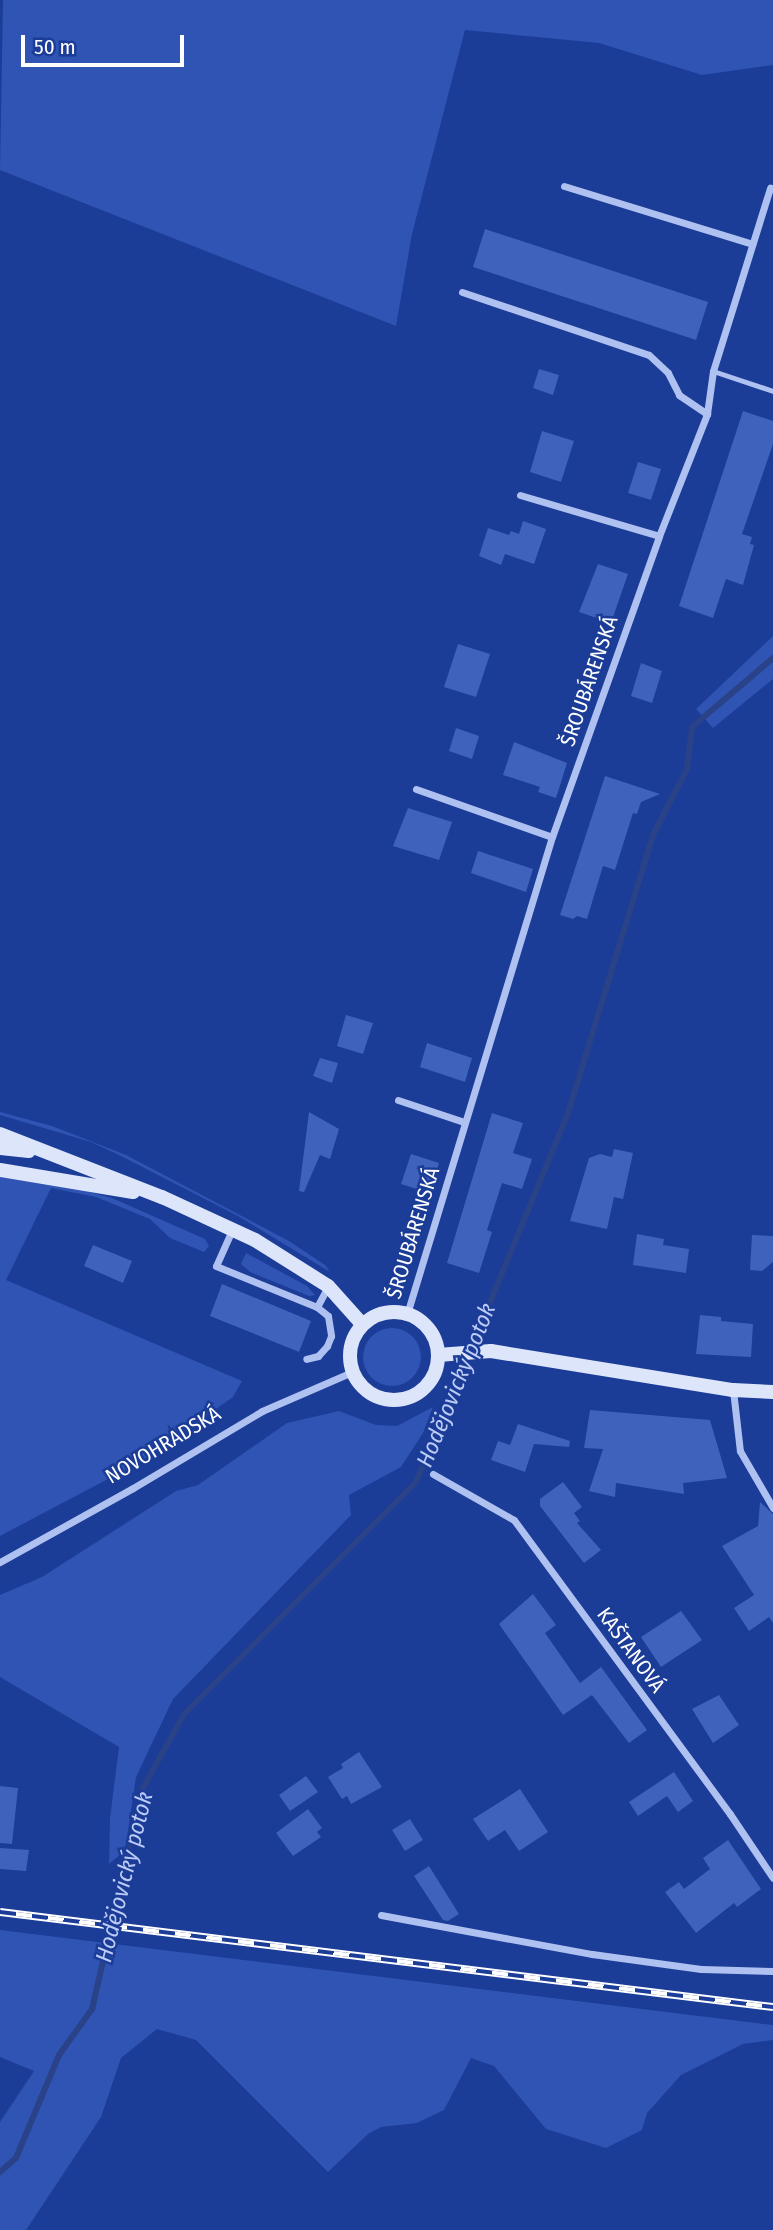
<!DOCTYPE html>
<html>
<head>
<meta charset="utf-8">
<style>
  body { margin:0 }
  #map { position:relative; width:773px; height:2230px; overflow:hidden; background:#1b3c97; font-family:"Fira Sans Condensed",sans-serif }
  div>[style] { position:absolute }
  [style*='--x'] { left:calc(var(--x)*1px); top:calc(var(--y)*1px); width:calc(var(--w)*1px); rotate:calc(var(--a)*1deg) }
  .green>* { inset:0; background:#2f54b4 }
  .round { border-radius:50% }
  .stream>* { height:6px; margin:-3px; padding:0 3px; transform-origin:3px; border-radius:3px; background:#2a4287 }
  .building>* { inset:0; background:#3f62bc }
  .lane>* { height:5px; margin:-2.5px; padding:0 2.5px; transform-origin:2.5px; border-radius:2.5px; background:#afc1f0 }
  .street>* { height:7px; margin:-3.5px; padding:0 3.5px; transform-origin:3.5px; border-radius:3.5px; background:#afc1f0 }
  .secondary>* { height:14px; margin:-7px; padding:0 7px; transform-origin:7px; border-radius:7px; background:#dde5fb }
  .secondary>.ring { margin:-7px; padding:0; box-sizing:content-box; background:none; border:14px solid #dde5fb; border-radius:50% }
  .rail>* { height:8px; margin-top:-4px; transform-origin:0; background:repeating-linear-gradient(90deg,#1b3c97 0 16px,#fff 0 32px); box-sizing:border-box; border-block:2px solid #fff }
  span { translate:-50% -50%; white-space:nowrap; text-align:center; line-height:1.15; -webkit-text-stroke:5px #1b3c97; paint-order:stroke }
  .street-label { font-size:21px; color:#fff }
  .water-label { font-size:23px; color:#bcccf7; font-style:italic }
  .scale { position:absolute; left:21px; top:35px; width:163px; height:32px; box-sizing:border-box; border:4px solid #fff; border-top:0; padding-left:9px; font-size:21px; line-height:24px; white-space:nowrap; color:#fff; -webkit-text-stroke:5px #1b3c97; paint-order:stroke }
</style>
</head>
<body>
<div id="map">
  <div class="green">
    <div style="clip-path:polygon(3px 0,773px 0,773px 65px,702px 75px,599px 43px,465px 30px,412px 234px,396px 326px,0 170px)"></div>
    <div style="clip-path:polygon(773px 636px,773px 679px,713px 728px,696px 709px)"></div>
    <div style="clip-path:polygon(0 1112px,52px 1126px,126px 1155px,289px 1241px,325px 1265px,330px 1272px,238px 1216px,121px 1156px,91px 1142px,0 1115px)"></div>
    <div style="clip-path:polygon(0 1177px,86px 1191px,112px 1198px,205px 1239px,209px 1246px,204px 1252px,170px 1238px,150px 1219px,96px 1197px,51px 1188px,6px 1280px,242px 1381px,233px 1397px,142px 1461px,0 1536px)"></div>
    <div style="clip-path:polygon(246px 1253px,307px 1286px,315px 1295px,309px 1296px,250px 1272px,241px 1264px)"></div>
    <div class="round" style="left:363px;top:1328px;width:58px;height:58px"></div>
    <div style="clip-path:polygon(433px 1407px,423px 1433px,401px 1467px,349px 1495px,351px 1515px,173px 1699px,136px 1777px,125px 1851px,109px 1864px,110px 1818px,119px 1747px,0 1677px,0 1595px,42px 1577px,176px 1491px,198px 1485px,287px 1423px,339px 1411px,376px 1425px,397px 1426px)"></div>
    <div style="clip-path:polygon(0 1930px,773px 2025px,773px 2040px,743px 2044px,681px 2075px,647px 2113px,642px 2130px,606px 2148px,546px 2129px,494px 2066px,471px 2058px,444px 2110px,417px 2123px,381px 2127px,368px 2134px,328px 2172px,196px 2040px,157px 2029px,121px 2058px,101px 2117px,26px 2230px,0 2230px,0 2122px,34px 2071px,0 2057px)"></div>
  </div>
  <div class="stream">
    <div style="--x:0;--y:2172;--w:21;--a:-41"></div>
    <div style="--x:16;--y:2158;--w:112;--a:-67.3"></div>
    <div style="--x:59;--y:2055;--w:57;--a:-54.3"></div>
    <div style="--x:92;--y:2009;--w:227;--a:-77"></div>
    <div style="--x:143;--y:1788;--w:85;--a:-61"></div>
    <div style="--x:184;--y:1714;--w:328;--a:-45"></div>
    <div style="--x:416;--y:1482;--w:402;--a:-67.6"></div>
    <div style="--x:569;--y:1110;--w:288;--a:-73"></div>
    <div style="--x:653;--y:835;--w:74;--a:-62.7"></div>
    <div style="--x:687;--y:769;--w:42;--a:-83.2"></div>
    <div style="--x:692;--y:727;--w:106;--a:-40.4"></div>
  </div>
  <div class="building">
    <div style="clip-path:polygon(485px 229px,708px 302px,696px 340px,473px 267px)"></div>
    <div style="clip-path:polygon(539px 369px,559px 375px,553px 395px,533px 388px)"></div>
    <div style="clip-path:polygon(743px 411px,773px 421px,773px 444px,742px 534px,752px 537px,750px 544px,754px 545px,743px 585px,726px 579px,713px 618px,679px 606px)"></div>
    <div style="clip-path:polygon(542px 431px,574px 441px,561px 482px,530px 472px)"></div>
    <div style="clip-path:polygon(638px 462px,661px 469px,651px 500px,628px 493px)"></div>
    <div style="clip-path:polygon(523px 521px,546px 529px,534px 564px,505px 554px,501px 565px,479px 556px,488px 528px,509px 535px,511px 531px,519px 534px)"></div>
    <div style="clip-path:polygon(598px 564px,628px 574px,611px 623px,579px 612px)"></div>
    <div style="clip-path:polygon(458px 644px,490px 654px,476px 697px,444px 687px)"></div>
    <div style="clip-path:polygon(641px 663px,662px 671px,652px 703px,631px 696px)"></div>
    <div style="clip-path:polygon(456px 728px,479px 736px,472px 759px,449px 751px)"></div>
    <div style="clip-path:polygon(514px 742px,567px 763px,556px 798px,538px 792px,540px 787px,503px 775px)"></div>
    <div style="clip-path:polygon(605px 776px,660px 794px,641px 802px,637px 814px,633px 813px,615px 870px,603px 866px,587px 919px,577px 916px,573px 919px,560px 915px)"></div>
    <div style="clip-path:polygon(408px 808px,452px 822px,439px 860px,393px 846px)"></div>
    <div style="clip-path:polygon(478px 851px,533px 869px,526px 892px,471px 873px)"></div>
    <div style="clip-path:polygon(346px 1015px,373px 1023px,363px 1054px,337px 1046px)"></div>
    <div style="clip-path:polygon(427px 1043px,472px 1058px,465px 1082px,420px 1067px)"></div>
    <div style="clip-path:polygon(320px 1058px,338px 1063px,332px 1083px,313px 1076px)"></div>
    <div style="clip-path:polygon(309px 1112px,339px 1129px,330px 1159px,320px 1155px,304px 1192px,299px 1191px)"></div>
    <div style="clip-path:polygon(492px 1113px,523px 1123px,513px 1153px,532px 1159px,522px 1189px,502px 1183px,487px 1230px,492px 1232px,479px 1273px,447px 1263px)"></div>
    <div style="clip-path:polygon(614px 1149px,633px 1153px,623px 1199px,614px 1197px,607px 1229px,570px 1221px,589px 1158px,600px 1154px,612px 1157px)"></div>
    <div style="clip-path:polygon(411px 1154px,439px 1163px,429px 1193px,401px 1184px)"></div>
    <div style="clip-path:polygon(637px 1234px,664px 1239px,663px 1245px,689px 1249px,686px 1273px,633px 1265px)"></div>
    <div style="clip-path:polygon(752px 1235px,773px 1236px,773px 1262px,762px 1271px,750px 1270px)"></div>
    <div style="clip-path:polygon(93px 1245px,132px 1261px,123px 1283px,84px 1266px)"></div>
    <div style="clip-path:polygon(222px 1284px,311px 1321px,299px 1352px,210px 1316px)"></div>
    <div style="clip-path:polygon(700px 1315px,721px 1317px,721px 1321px,753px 1324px,751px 1357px,696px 1354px)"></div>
    <div style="clip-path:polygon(590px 1410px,710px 1420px,727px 1478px,683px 1483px,684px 1494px,616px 1483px,615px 1497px,589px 1491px,603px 1449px,584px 1448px)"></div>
    <div style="clip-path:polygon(518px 1424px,570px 1441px,569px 1447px,534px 1444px,525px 1472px,491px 1460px,498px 1441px,510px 1445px)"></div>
    <div style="clip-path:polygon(563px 1482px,582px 1507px,574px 1513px,580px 1521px,577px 1523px,601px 1550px,584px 1563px,540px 1506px,540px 1499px)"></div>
    <div style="clip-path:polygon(760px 1502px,773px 1514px,773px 1623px,769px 1617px,749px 1631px,734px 1608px,754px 1595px,722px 1546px,758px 1526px)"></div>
    <div style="clip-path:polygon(533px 1594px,556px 1625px,545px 1633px,580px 1683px,601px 1667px,647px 1730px,629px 1743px,592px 1695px,563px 1715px,499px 1624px)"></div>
    <div style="clip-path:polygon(681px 1611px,702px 1640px,661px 1667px,641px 1637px)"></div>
    <div style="clip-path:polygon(719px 1695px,739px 1725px,713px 1743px,692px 1709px)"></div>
    <div style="clip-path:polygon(359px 1752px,382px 1787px,351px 1804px,347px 1796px,342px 1799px,328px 1777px,343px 1768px,341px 1764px)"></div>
    <div style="clip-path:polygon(674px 1772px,693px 1801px,678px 1812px,667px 1796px,638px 1816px,629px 1802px)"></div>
    <div style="clip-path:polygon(306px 1776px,318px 1792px,290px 1811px,279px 1795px)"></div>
    <div style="clip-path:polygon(0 1786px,18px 1788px,12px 1844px,0 1843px)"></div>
    <div style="clip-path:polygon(520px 1789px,548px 1832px,519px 1851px,505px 1830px,488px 1841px,473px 1819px)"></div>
    <div style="clip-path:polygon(308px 1809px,322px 1828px,317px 1832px,321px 1837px,293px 1856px,276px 1833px)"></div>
    <div style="clip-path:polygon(410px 1819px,423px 1840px,405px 1851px,392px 1830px)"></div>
    <div style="clip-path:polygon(728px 1840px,761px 1889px,737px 1907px,734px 1903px,696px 1933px,665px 1892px,679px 1882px,684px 1889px,710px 1869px,703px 1858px)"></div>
    <div style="clip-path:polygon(0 1848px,29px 1850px,26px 1871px,0 1869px)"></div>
    <div style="clip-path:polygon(429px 1866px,459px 1914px,448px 1921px,443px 1920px,414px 1876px)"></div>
  </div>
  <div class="lane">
    <div style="--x:713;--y:371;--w:63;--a:18.4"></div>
  </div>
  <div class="street">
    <div style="--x:564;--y:186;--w:197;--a:17.1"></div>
    <div style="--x:462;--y:292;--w:197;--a:18.6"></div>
    <div style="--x:649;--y:355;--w:26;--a:43"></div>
    <div style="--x:668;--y:373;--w:25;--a:63"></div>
    <div style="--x:679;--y:395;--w:34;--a:34"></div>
    <div style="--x:520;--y:495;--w:145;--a:16.4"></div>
    <div style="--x:416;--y:789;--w:144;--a:19.4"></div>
    <div style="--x:398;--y:1100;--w:70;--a:18.4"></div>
    <div style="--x:232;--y:1230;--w:39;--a:114"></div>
    <div style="--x:216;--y:1266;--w:109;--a:22.1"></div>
    <div style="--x:317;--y:1307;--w:14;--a:39"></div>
    <div style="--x:328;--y:1316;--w:20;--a:81"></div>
    <div style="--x:331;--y:1336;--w:11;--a:112"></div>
    <div style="--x:327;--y:1346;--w:13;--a:132"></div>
    <div style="--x:318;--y:1356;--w:12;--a:166"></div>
    <div style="--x:317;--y:1307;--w:24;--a:-62"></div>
    <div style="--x:407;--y:1314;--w:499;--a:-73.1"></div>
    <div style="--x:552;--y:837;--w:319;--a:-70.4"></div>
    <div style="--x:659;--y:536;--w:131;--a:-68.5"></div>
    <div style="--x:707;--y:414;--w:43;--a:-82.1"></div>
    <div style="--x:713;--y:371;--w:192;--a:-72.7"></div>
    <div style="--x:733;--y:1390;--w:61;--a:83.5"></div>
    <div style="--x:740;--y:1451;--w:66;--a:59.9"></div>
    <div style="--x:433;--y:1474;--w:93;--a:29.6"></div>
    <div style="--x:514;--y:1520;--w:365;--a:53.7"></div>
    <div style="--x:730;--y:1814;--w:77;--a:56.1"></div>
    <div style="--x:0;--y:1562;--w:152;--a:-29.1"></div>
    <div style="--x:133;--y:1488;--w:150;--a:-30.8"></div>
    <div style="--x:262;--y:1411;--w:98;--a:-23.4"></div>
    <div style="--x:381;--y:1915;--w:215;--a:10.5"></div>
    <div style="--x:592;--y:1954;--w:110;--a:7.8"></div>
    <div style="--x:701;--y:1969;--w:72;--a:1.6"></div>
  </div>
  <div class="secondary">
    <div style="--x:0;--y:1134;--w:174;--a:21.3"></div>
    <div style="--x:162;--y:1197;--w:102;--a:24.8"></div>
    <div style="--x:255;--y:1240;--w:86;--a:32.2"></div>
    <div style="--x:328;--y:1286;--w:51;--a:48.2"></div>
    <div style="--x:0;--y:1148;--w:29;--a:6"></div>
    <div style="--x:0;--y:1170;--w:135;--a:9.4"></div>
    <div class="ring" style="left:350px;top:1312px;width:74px;height:74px"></div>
    <div style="--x:438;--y:1355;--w:53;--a:-4.3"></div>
    <div style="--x:491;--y:1351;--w:245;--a:9.2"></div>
    <div style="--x:733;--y:1390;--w:40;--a:2.9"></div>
  </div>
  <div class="rail">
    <div style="--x:0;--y:1912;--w:779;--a:7.01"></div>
  </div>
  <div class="street-label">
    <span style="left:589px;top:681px;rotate:-71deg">ŠROUBÁRENSKÁ</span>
    <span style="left:413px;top:1233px;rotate:-73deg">ŠROUBÁRENSKÁ</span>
    <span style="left:163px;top:1445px;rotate:-31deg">NOVOHRADSKÁ</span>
    <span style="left:631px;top:1650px;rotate:54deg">KAŠTANOVÁ</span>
  </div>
  <div class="water-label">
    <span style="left:456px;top:1385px;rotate:-68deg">Hodějovický potok</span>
    <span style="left:124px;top:1877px;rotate:-76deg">Hodějovický potok</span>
  </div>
  <div class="scale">50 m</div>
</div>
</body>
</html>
